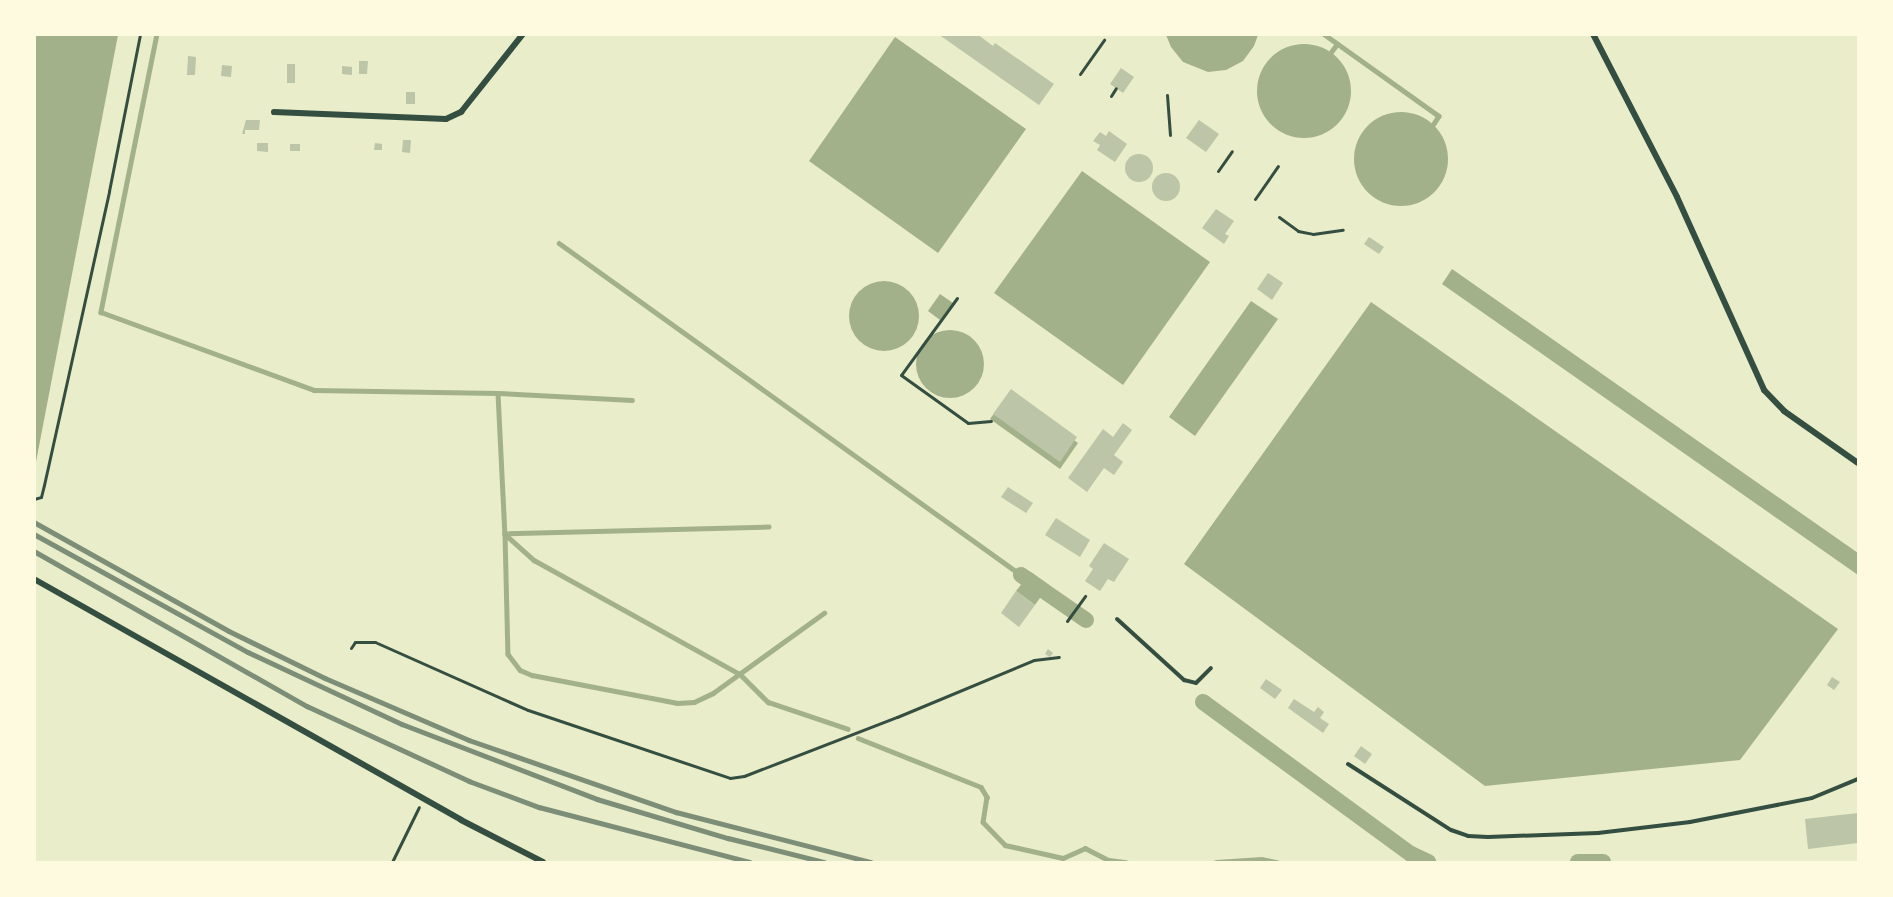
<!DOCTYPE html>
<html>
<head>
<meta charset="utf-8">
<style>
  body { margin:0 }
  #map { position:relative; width:1893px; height:897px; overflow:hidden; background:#e9edc9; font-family:Manrope,sans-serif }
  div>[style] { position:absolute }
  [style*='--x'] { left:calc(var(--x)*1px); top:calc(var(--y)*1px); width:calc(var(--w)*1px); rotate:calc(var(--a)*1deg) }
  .water>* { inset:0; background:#a3b18a }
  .round { border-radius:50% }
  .stream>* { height:4.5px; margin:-2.25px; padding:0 2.25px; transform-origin:2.25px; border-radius:2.25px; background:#a3b18a }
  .canal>* { height:16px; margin:-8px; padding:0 8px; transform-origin:8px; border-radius:8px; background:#a3b18a }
  .building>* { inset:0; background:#bcc5a7 }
  .path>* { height:3px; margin:-1.5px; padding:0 1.5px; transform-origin:1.5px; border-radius:1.5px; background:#344e41 }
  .service>* { height:4px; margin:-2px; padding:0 2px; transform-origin:2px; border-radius:2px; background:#344e41 }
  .minor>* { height:6px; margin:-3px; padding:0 3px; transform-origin:3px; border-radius:3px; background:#344e41 }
  .rail>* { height:4.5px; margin:-2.25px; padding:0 2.25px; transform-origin:2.25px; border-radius:2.25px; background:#7c8e77 }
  span { translate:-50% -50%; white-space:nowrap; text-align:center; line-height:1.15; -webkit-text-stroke:4.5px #fefae0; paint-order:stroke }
  .frame { position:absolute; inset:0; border:36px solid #fefae0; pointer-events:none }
</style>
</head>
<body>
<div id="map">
  <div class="water">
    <div style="clip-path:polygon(35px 34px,118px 35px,35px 467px,34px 35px)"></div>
    <div style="clip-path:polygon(1166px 35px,1166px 34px,1258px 35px,1254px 46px,1243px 61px,1226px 70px,1208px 72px,1183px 62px,1171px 47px)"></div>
    <div style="clip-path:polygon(895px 37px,1026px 129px,938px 253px,809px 161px)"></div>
    <div class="round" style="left:1257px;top:44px;width:94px;height:94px"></div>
    <div class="round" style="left:1354px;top:112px;width:94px;height:94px"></div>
    <div style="clip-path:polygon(1082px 171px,1210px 262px,1123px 385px,994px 293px)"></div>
    <div style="clip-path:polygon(1452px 269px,1858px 553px,1858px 575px,1442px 284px)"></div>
    <div class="round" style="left:849px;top:281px;width:70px;height:70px"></div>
    <div style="clip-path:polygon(940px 294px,953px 303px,940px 320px,928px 311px)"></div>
    <div style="clip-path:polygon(1251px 301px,1278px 319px,1195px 436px,1169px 417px)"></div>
    <div style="clip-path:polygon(1371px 302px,1838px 629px,1740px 760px,1485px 786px,1184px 564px)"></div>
    <div class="round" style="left:916px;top:330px;width:68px;height:68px"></div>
    <div style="clip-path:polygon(1009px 393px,1078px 443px,1060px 469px,990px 419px)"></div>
    <div style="clip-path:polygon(1031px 572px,1049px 585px,1035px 605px,1016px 591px)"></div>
  </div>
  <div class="stream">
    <div style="--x:157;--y:34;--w:284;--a:101.4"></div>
    <div style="--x:101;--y:312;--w:227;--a:20.1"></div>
    <div style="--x:314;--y:390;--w:184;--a:0.9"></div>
    <div style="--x:498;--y:393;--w:141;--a:87.2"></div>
    <div style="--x:505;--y:534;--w:39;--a:42"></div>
    <div style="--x:534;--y:560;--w:235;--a:29"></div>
    <div style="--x:740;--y:674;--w:40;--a:45"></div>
    <div style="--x:768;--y:702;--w:84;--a:18.6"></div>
    <div style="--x:1324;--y:34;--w:141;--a:35.5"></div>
    <div style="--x:1439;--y:116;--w:9;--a:122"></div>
    <div style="--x:1331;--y:52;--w:10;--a:-53"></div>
    <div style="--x:559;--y:243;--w:569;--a:35.7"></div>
    <div style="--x:498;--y:393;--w:134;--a:3"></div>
    <div style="--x:769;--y:527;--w:264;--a:178.5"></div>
    <div style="--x:505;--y:534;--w:120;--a:88.6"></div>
    <div style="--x:508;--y:654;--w:20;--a:53"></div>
    <div style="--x:520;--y:670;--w:13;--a:23"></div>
    <div style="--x:532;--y:675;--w:148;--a:10.9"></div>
    <div style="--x:677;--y:703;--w:17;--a:-3"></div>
    <div style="--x:694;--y:702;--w:21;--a:-25"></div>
    <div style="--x:713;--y:693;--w:137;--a:-35.8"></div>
    <div style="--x:858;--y:738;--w:132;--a:21.7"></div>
    <div style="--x:981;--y:787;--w:12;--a:59"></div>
    <div style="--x:987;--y:797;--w:25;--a:99"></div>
    <div style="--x:983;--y:822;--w:32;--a:46"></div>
    <div style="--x:1005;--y:845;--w:59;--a:12.6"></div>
    <div style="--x:1063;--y:858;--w:24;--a:-24"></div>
    <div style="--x:1085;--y:848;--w:27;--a:27"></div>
    <div style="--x:1109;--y:860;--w:17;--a:7"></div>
    <div style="--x:1216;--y:862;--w:45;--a:-3.8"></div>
    <div style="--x:1261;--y:859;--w:16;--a:11"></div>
  </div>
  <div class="canal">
    <div style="--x:1021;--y:575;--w:79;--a:34.7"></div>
    <div style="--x:1203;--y:702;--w:258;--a:36.2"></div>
    <div style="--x:1411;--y:854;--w:19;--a:25"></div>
    <div style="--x:1578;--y:862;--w:25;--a:0"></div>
  </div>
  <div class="building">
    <div style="clip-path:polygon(938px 34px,977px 34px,993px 46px,995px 43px,1054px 84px,1039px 105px)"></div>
    <div style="clip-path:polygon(188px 56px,196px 57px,195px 75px,187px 75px)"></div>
    <div style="clip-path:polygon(359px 61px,368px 61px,367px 74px,359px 74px)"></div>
    <div style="clip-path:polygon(287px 64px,295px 64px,295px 83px,287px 83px)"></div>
    <div style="clip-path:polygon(222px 65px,232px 66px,231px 77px,221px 76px)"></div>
    <div style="clip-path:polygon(342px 66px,352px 67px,352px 75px,342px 74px)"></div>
    <div style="clip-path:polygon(1121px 68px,1134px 77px,1123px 93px,1110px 84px)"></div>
    <div style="clip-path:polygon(406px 92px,415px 92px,415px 104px,406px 104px)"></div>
    <div style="clip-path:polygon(246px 120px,260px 120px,259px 130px,245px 130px,245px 134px,242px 134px)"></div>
    <div style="clip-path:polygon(1199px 120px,1219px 134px,1206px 152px,1186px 138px)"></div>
    <div style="clip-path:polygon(1109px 131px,1127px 144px,1115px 162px,1097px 150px,1100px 145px,1093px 141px,1100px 132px,1106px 136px)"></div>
    <div style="clip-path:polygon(403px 140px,411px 140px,410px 153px,402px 152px)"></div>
    <div style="clip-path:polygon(257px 143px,268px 143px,268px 152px,257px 151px)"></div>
    <div style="clip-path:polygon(375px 143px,382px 144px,382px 150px,374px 150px)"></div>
    <div style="clip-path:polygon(290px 144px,300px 144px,300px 151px,290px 151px)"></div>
    <div class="round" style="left:1125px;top:154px;width:28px;height:28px"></div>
    <div class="round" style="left:1152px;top:173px;width:28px;height:28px"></div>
    <div style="clip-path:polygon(1216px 209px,1234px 221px,1225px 234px,1229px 236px,1224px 244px,1202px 228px)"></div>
    <div style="clip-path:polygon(1369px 237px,1384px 247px,1379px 254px,1364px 244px)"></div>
    <div style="clip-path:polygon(1268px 273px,1283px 283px,1272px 300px,1257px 289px)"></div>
    <div style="clip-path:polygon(1011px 389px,1077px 437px,1060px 462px,993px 414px)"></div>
    <div style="clip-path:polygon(1123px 423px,1132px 430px,1114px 455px,1123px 462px,1114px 475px,1104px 468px,1087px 492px,1068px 478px,1103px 429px,1113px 437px)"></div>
    <div style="clip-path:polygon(1008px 487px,1033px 503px,1026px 513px,1001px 497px)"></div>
    <div style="clip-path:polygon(1056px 518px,1090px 540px,1080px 557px,1045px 535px)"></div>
    <div style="clip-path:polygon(1104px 543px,1129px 559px,1114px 582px,1108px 579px,1100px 591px,1085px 581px,1093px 569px,1089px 566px)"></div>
    <div style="clip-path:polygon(1016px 591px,1035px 605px,1019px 627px,1001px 613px)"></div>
    <div style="clip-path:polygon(1048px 649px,1053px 653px,1050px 657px,1045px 654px)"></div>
    <div style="clip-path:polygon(1832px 677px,1840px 682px,1834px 690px,1827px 685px)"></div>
    <div style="clip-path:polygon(1266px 679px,1282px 690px,1275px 699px,1260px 688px)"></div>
    <div style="clip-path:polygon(1294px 699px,1314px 712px,1318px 707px,1324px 712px,1320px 718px,1329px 724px,1323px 733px,1288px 708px)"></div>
    <div style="clip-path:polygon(1361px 746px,1372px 754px,1365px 764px,1354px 756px)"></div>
    <div style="clip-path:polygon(1858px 813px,1858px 843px,1808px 849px,1805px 819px)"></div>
  </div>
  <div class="path">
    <div style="--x:1080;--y:74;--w:42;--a:-54.8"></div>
    <div style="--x:1167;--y:95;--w:40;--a:85.7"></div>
    <div style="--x:1111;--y:96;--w:9;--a:-58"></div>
    <div style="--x:1218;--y:171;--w:24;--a:-55"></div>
    <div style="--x:1255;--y:199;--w:40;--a:-55.1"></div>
    <div style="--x:1279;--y:217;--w:24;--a:36"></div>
    <div style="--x:1298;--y:231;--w:15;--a:11"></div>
    <div style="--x:1313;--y:234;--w:30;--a:-8"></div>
    <div style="--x:957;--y:298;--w:95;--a:126"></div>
    <div style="--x:901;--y:375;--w:82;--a:35.6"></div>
    <div style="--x:968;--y:423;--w:23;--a:-5"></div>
    <div style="--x:34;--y:499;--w:7;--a:-16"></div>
    <div style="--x:41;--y:497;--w:12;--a:-76"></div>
    <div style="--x:44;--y:485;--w:301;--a:-77.5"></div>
    <div style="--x:109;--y:191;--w:160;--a:-78.8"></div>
    <div style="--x:1067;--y:621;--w:31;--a:-54"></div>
    <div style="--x:351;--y:648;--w:7;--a:-56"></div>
    <div style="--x:355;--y:642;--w:20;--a:0"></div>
    <div style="--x:375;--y:642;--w:167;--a:24"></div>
    <div style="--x:528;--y:710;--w:213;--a:18.6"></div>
    <div style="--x:730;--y:778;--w:14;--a:-8"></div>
    <div style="--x:744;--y:776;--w:164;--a:-21.1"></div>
    <div style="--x:897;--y:717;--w:148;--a:-22.6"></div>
    <div style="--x:1034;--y:660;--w:25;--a:-7"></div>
    <div style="--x:392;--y:862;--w:61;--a:-63.9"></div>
  </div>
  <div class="service">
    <div style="--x:1117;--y:619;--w:91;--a:42.3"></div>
    <div style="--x:1184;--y:680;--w:12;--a:14"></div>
    <div style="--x:1196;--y:683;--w:21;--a:-45"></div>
    <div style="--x:1348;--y:764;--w:122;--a:32.7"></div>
    <div style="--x:1451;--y:830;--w:18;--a:19"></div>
    <div style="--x:1468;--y:836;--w:20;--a:3"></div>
    <div style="--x:1488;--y:837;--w:110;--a:-2.1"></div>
    <div style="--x:1598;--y:833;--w:93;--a:-6.8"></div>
    <div style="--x:1690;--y:822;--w:124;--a:-11.1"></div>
    <div style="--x:1812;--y:798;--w:50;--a:-22.4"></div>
  </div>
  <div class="minor">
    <div style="--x:1593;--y:34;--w:183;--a:62.7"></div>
    <div style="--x:1677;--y:197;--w:212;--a:65.7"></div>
    <div style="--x:1764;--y:390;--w:29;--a:46"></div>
    <div style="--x:1784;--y:411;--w:90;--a:35.1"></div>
    <div style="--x:274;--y:112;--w:172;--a:2.3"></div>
    <div style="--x:446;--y:119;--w:17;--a:-25"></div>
    <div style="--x:461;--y:112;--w:100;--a:-51.5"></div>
    <div style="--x:34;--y:579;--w:490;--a:29.4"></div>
    <div style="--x:461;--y:820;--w:92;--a:27.1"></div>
  </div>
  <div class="rail">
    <div style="--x:34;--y:522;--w:223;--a:29.2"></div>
    <div style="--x:229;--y:631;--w:107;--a:26.1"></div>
    <div style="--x:325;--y:678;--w:157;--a:23.3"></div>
    <div style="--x:469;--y:740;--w:219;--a:19.2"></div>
    <div style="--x:676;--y:812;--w:201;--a:14.4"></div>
    <div style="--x:34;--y:534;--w:244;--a:28.9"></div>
    <div style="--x:248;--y:652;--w:170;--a:25.1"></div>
    <div style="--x:402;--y:724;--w:209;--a:21"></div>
    <div style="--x:597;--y:799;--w:137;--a:16.6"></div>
    <div style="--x:728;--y:838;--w:99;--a:14"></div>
    <div style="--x:34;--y:551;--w:314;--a:29.6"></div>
    <div style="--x:307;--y:706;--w:179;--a:24.8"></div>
    <div style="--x:469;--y:781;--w:75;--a:20.4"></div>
    <div style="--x:539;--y:807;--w:218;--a:14.6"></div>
  </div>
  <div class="frame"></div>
</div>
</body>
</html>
